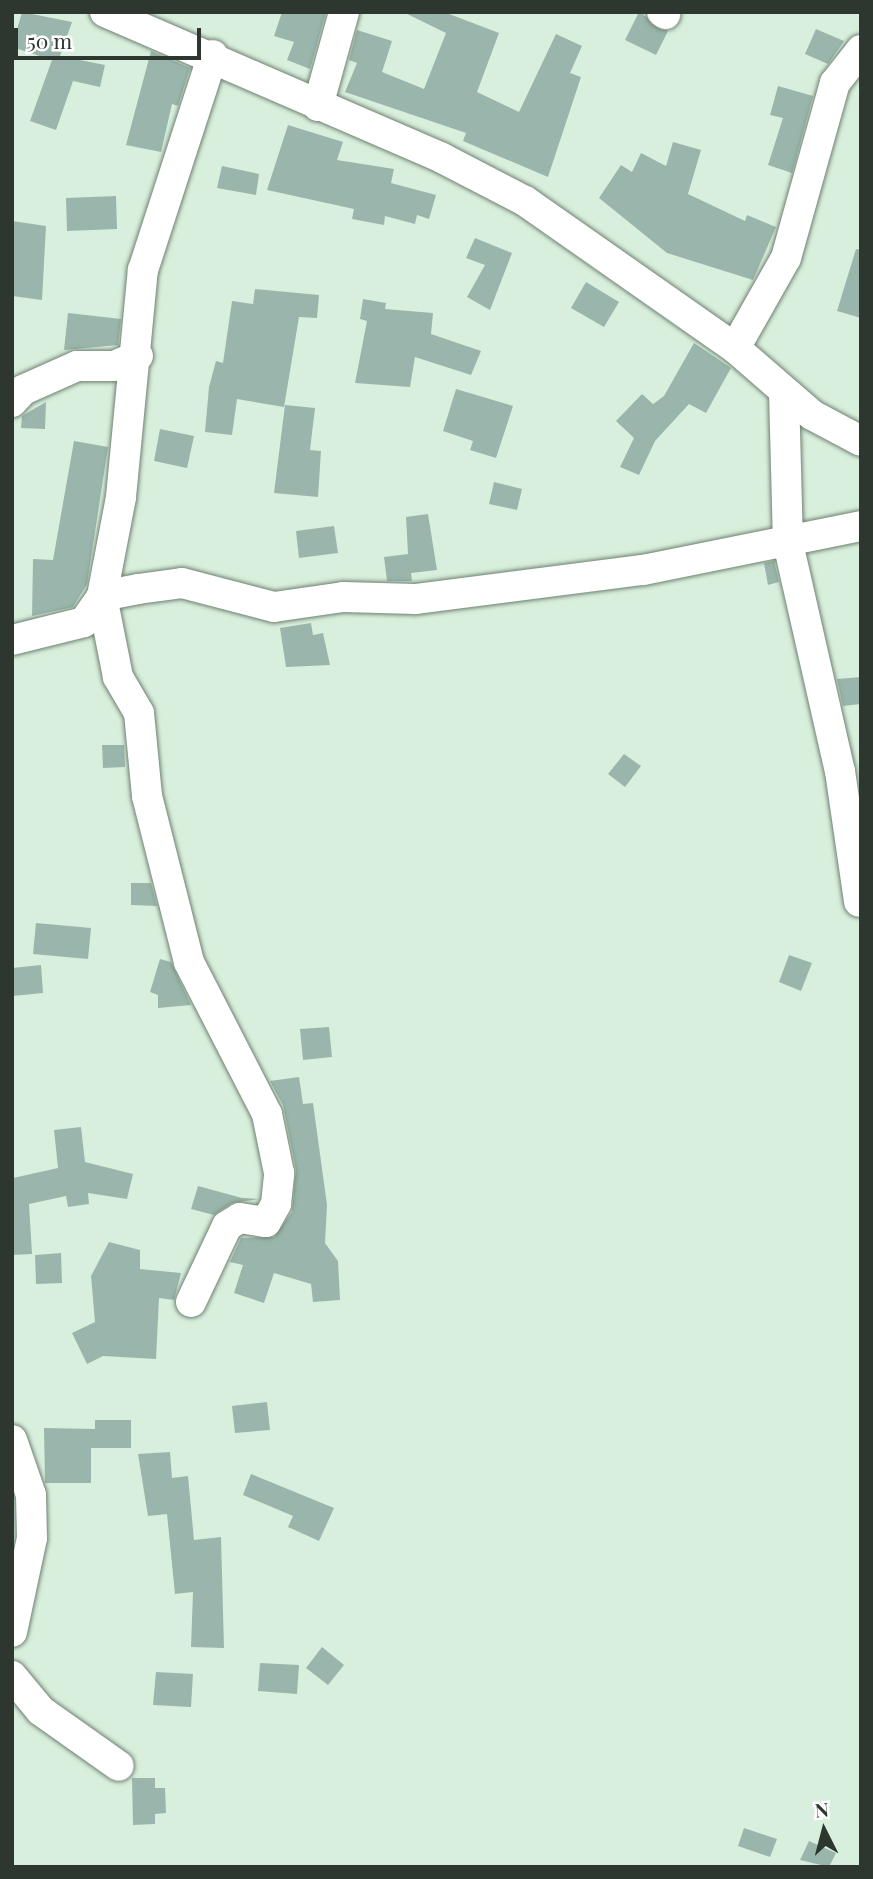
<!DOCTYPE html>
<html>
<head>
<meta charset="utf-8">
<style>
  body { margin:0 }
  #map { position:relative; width:873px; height:1879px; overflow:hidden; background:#d9efdd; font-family:"Playfair Display",serif }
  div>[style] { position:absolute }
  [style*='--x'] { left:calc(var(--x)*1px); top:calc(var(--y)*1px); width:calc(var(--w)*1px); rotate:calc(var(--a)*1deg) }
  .building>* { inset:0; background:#9ab6ac }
  .roads { filter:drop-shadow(0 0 2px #6e8171) drop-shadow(0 0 2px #6e8171) }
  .minor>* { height:30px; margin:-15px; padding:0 15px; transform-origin:15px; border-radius:15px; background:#fff }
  span { translate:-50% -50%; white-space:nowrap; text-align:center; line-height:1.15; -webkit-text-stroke:7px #fff; paint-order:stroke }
  .frame { position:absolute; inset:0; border:14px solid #2d362f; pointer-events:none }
  .north { position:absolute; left:789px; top:1795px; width:70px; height:70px; -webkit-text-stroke:5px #fff; paint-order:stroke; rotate:354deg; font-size:19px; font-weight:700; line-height:28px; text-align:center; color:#2d362f }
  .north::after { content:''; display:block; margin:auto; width:24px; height:32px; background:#2d362f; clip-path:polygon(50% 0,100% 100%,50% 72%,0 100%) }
  .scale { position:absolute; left:14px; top:28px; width:187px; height:32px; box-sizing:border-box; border:4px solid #2d362f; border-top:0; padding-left:9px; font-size:21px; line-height:24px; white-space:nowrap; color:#2d362f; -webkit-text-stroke:5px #fff; paint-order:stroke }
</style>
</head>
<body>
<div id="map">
  <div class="building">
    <div style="clip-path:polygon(22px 12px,72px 22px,60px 56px,105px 65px,100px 87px,73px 81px,56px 130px,30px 121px,52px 60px,12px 47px)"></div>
    <div style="clip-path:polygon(282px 12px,326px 12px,310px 69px,287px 60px,294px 42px,274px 36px)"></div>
    <div style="clip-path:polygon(403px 12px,444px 12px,499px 33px,477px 92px,519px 112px,556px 34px,582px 46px,570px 73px,581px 77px,548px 177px,463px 141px,466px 133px,345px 92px,357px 63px,349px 60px,357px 30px,392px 41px,382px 72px,424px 89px,446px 33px)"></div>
    <div style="clip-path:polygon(639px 12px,668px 31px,656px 55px,625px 40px)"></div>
    <div style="clip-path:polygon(816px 29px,844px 41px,828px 64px,805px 54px)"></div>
    <div style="clip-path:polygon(151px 51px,190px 68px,178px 106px,172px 104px,161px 152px,126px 145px)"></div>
    <div style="clip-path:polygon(778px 86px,813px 96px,792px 173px,768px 165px,783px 118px,770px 115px)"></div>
    <div style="clip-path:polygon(288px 125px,343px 142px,337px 160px,394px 169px,391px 183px,436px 195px,429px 219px,417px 215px,415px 224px,385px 216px,384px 225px,352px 219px,354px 209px,267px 190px)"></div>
    <div style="clip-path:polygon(673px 142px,701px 150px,688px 194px,745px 221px,747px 215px,776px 227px,753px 280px,667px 253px,599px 198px,621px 165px,632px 172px,641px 153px,666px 166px)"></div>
    <div style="clip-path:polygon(222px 166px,259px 174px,256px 195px,217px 188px)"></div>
    <div style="clip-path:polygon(116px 196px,117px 229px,67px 231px,66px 198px)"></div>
    <div style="clip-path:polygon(12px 221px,46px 226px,42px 300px,12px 296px)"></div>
    <div style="clip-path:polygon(475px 238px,512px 253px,490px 310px,467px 297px,485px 265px,466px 258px)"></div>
    <div style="clip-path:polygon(856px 249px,861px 250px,861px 318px,837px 311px)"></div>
    <div style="clip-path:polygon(586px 282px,619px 302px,604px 327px,571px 308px)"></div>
    <div style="clip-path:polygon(255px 289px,319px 295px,317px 318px,299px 317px,284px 407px,237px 399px,232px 435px,205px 432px,209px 387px,216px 361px,223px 363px,232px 301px,253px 304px)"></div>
    <div style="clip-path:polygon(363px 299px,386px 303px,385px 309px,433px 313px,431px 334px,481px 351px,471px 375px,415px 357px,410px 387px,355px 383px,367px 321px,360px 319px)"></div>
    <div style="clip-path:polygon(68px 313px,121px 319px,118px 345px,64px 350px)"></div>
    <div style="clip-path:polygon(694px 343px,731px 368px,706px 413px,689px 404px,655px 441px,639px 475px,620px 467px,634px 438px,616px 421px,642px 394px,653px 404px,664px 396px)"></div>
    <div style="clip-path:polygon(456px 389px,513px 406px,496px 458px,470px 450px,473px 441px,443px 431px)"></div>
    <div style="clip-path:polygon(46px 402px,45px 429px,21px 428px,22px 416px)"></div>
    <div style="clip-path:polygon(285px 405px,315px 408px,310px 450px,321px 451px,318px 497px,274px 493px)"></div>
    <div style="clip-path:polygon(160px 429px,194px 436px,187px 468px,154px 461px)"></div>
    <div style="clip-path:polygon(74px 441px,108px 447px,87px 584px,73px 607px,32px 616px,33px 559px,53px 560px)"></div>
    <div style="clip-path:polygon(494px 482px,522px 489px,517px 510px,489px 504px)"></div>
    <div style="clip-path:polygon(428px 514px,437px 570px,411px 573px,412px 581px,387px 581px,384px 557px,408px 554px,406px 517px)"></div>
    <div style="clip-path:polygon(334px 526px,338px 553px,299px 558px,296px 531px)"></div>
    <div style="clip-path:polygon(774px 561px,779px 582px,768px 585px,764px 563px)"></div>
    <div style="clip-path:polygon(311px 623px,313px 635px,323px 633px,330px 665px,286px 667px,280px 628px)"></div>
    <div style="clip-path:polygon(861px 677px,861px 704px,843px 706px,837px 679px)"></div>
    <div style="clip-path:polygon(102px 745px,124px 745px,125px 767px,103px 768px)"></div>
    <div style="clip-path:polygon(624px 754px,641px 766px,625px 787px,608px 774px)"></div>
    <div style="clip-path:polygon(131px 883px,151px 883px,157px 906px,131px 905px)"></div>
    <div style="clip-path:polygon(36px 923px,91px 928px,88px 959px,33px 954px)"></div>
    <div style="clip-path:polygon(789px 955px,812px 963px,801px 991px,779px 982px)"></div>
    <div style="clip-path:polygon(160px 959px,171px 962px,191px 1005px,158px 1008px,158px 995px,150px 992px)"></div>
    <div style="clip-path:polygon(41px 965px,43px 993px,12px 996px,12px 968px)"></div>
    <div style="clip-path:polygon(329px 1027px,332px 1057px,303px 1060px,300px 1029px)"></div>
    <div style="clip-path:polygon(299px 1077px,303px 1104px,313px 1103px,327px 1205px,325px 1243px,338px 1261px,340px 1300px,313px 1302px,311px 1284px,274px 1273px,264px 1303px,234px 1293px,243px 1265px,230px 1262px,241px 1238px,274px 1237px,292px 1212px,296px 1170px,283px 1105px,270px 1081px)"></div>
    <div style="clip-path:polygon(81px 1127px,85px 1162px,133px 1174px,127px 1199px,88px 1193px,89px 1204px,68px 1207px,66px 1196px,29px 1204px,32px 1254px,12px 1255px,13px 1178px,58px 1168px,54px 1130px)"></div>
    <div style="clip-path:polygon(198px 1186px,242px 1198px,259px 1199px,232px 1203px,214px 1215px,191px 1209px)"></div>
    <div style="clip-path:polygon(109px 1242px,140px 1250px,140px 1269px,181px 1273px,174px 1300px,159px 1298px,156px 1359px,103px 1356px,87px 1364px,72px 1333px,95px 1322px,91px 1276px)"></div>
    <div style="clip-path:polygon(61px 1253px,62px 1283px,36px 1284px,35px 1255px)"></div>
    <div style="clip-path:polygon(267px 1402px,270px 1430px,235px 1433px,232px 1406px)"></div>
    <div style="clip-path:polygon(95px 1420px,131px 1420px,131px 1448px,91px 1448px,91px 1483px,45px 1483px,44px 1428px,95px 1429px)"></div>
    <div style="clip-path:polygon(170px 1452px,172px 1478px,188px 1476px,194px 1540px,221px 1537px,224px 1648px,191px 1647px,193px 1592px,175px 1594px,167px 1514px,148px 1516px,138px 1454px)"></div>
    <div style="clip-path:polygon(251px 1474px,334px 1508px,319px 1541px,288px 1527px,293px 1516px,243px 1495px)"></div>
    <div style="clip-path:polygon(322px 1647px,344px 1665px,328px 1685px,306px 1668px)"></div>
    <div style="clip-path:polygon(260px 1663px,299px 1665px,297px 1694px,258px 1691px)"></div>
    <div style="clip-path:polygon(156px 1672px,193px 1674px,191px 1707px,153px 1705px)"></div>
    <div style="clip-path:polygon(132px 1778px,155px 1778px,155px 1788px,165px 1788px,166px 1813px,155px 1814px,155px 1824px,133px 1825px)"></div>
    <div style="clip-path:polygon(744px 1828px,777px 1839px,770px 1857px,738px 1846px)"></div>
    <div style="clip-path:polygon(809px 1841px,836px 1853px,829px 1867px,800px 1860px)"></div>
  </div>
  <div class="roads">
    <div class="minor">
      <div style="--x:105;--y:12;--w:367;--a:23.4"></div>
      <div style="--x:442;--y:158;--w:93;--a:27.4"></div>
      <div style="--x:525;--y:201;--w:256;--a:35"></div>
      <div style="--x:735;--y:348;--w:102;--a:41"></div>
      <div style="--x:812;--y:415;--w:55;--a:28"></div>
      <div style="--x:662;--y:12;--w:4;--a:34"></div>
      <div style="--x:318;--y:106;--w:98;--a:-74.5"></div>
      <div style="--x:735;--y:348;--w:103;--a:-60.5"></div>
      <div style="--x:786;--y:258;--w:182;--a:-74.4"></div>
      <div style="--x:835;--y:83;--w:42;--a:-51.8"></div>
      <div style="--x:784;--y:392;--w:151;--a:88.5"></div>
      <div style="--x:788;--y:543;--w:234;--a:77.2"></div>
      <div style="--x:840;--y:771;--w:132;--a:81.7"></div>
      <div style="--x:12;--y:402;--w:16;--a:-47"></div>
      <div style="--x:23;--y:390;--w:59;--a:-24"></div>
      <div style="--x:77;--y:366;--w:37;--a:0"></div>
      <div style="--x:114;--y:366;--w:26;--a:-23"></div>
      <div style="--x:12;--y:640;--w:74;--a:-14"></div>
      <div style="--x:84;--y:622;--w:32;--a:-55"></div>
      <div style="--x:102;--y:596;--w:37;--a:-11"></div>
      <div style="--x:138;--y:589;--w:44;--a:-7.8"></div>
      <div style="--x:182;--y:583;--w:95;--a:14.6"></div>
      <div style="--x:274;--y:607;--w:70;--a:-8.2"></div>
      <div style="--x:343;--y:597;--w:73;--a:1.6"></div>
      <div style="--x:416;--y:599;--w:229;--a:-7.3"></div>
      <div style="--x:643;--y:570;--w:222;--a:-11.4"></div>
      <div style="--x:191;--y:1302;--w:84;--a:-64.7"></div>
      <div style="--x:227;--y:1226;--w:15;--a:-32"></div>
      <div style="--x:240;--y:1218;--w:26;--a:9"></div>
      <div style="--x:266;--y:1222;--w:21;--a:-61"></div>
      <div style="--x:276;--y:1204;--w:31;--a:-84"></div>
      <div style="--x:279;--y:1173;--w:60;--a:-101.5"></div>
      <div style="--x:267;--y:1114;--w:171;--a:-117.2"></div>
      <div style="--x:189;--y:962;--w:171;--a:-104.2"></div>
      <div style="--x:147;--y:796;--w:83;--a:-95.5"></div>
      <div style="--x:139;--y:713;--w:42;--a:-120.3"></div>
      <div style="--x:118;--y:677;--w:83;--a:-101.2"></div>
      <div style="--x:102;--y:596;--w:101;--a:-79.1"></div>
      <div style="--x:121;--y:497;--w:228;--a:-84.5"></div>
      <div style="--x:143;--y:270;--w:226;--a:-72"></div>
      <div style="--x:12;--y:1440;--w:58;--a:70.9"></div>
      <div style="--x:31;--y:1495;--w:43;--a:88.7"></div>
      <div style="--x:32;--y:1538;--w:96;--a:102"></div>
      <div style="--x:12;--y:1676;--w:45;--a:50.4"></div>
      <div style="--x:41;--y:1711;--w:95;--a:35.2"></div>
    </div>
  </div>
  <div class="frame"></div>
  <div class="north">N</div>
  <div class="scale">50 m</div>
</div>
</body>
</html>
